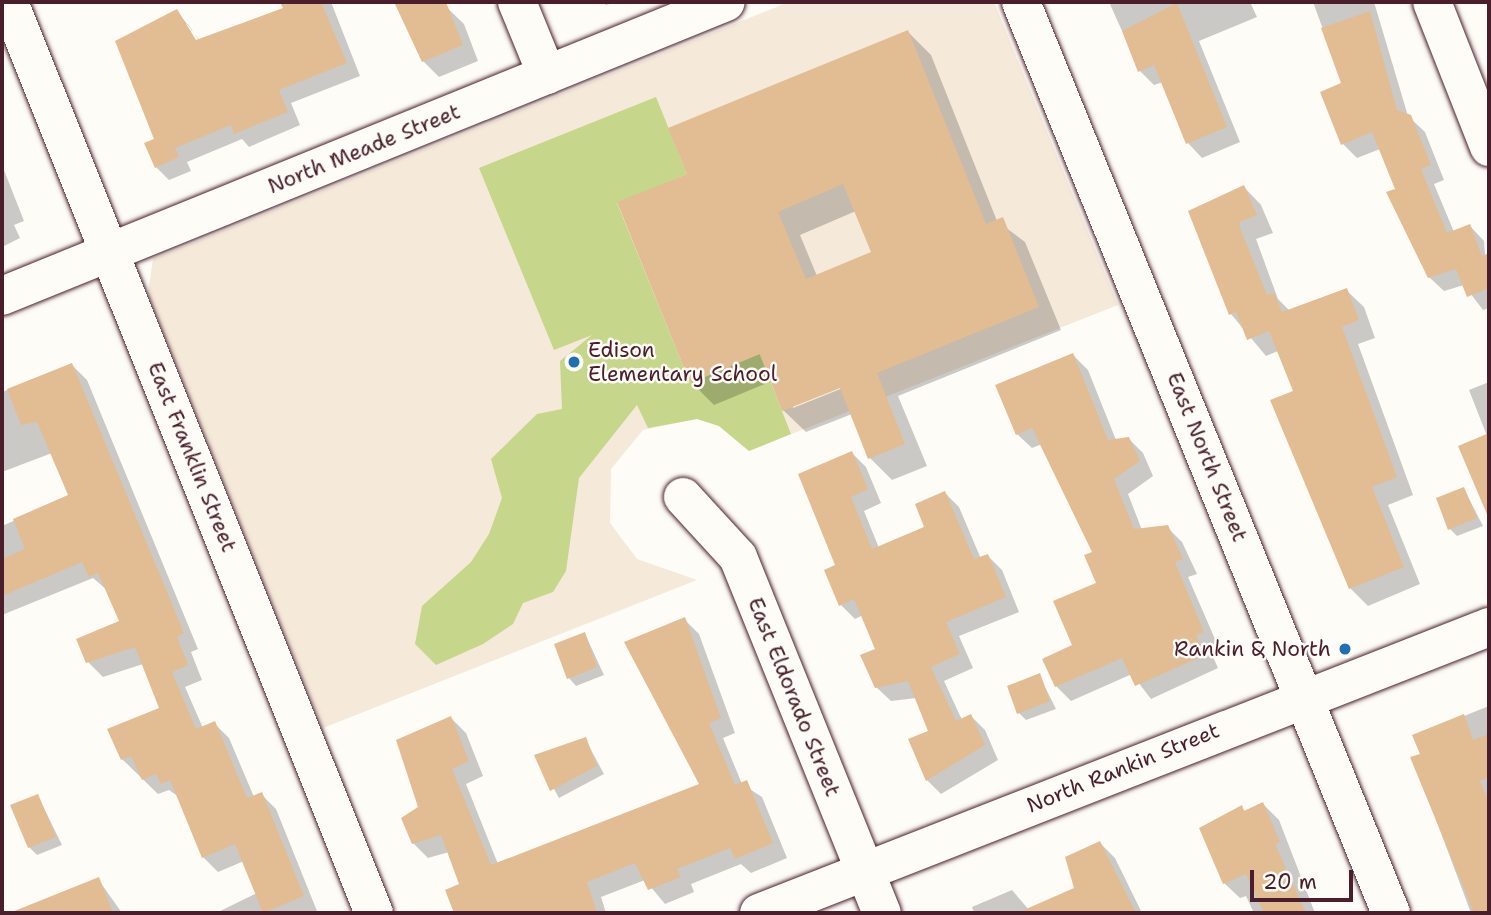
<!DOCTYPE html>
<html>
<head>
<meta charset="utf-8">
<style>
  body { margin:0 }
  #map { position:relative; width:1491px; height:915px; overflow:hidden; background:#fdfcf7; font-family:"Shantell Sans",sans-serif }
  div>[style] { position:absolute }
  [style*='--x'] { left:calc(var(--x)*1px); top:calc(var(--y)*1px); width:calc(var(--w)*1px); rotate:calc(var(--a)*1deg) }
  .built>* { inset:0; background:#f5e9d9 }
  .green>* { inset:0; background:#c6d68a }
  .shadow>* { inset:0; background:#0003 }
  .building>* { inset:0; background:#e2bd93 }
  .roads { filter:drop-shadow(0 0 2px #4a1f2b) drop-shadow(0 0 2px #4a1f2b) }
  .minor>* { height:38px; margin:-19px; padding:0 19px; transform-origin:19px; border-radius:19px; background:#fdfcf7 }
  .tertiary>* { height:38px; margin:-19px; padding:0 19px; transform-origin:19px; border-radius:19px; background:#fdfcf7 }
  .dots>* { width:19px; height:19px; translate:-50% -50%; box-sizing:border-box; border:4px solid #fdfcf7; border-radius:50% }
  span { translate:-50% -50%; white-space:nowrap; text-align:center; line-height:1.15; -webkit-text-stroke:5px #fdfcf7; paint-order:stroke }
  .street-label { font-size:21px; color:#4a1f2b }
  .poi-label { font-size:21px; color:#4a1f2b }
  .left { translate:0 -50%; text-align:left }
  .right { translate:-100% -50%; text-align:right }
  .frame { position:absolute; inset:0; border:4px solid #4a1f2b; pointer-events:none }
  .scale { position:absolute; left:1250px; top:870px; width:103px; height:32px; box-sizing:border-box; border:4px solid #4a1f2b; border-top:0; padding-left:9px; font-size:21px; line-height:24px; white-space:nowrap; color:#4a1f2b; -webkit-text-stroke:5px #fdfcf7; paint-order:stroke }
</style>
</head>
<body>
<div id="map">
  <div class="built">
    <div style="clip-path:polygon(789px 2px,994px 2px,1118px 305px,749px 451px,719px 426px,697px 419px,643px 430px,611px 469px,610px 523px,637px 559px,697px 580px,323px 728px,148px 293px,153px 259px)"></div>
  </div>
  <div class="green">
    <div style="clip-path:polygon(656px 97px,687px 174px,617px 203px,690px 383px,736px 364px,754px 340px,791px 434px,749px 451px,719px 426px,697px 419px,648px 428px,637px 405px,579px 478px,566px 571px,553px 592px,523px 603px,513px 624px,483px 644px,436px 665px,415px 644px,422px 606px,471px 562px,489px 534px,502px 498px,491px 459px,537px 414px,562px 409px,560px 361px,592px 335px,554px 350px,479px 168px)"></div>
  </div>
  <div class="shadow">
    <div style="clip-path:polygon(evenodd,282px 2px,331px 2px,360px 76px,291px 103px,300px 125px,249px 147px,242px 139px,187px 162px,191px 171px,169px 180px,156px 167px,156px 140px,177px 11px,200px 41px,285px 9px,282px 2px,184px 24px,188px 24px,203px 47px,200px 49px,184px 24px)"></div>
    <div style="clip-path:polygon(397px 2px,441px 2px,464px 24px,478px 61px,439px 77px,423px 61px)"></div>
    <div style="clip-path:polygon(602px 2px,616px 2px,606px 5px)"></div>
    <div style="clip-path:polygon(1109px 2px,1250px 2px,1257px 17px,1199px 41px,1240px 142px,1202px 158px,1188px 143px,1163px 82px,1154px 85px,1140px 71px)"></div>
    <div style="clip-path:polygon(1313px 2px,1374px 2px,1408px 116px,1425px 132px,1444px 180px,1434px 184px,1454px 232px,1470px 226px,1484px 241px,1489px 308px,1483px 310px,1464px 285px,1444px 291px,1429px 277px,1380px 149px,1357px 158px,1343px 144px,1343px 84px)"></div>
    <div style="clip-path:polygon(evenodd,908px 32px,931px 55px,997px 221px,1025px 242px,1061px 330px,898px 396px,927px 466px,892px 480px,870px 458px,852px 414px,806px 432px,783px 410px,772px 381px,714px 405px,691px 382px,689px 175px,908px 32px,856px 211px,873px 253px,817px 276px,800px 235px,856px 211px,908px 32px,847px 383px,848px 386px,793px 408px,793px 405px,847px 383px)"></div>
    <div style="clip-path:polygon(2px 165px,24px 221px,14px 225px,20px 238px,2px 247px)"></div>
    <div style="clip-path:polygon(1244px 187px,1261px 205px,1273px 233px,1256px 239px,1278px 299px,1290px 311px,1346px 290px,1364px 307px,1375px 338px,1358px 344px,1413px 495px,1388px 505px,1420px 584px,1368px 606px,1350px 588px,1272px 401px,1295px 392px,1278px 351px,1266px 356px,1231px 314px,1190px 212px)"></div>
    <div style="clip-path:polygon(1073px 355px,1088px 370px,1116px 440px,1129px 439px,1143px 453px,1153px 476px,1128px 494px,1142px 530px,1167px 527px,1182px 542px,1197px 574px,1188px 577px,1218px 646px,1210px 650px,1218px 668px,1151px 699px,1132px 674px,1071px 701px,1056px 686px,1098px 584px,1094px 553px,1042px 444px,1032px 448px,1017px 434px)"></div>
    <div style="clip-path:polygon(72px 365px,87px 380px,198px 649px,191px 652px,202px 680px,185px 687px,203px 728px,214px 723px,229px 738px,254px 797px,261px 794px,276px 809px,317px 911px,216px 913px,257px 893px,244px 861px,218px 872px,203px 857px,179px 797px,169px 790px,158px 794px,122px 759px,161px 709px,143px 664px,103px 677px,88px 662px,121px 622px,107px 590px,93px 578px,2px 615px,2px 526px,70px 496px,52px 453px,2px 472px,2px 392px)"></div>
    <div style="clip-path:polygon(1489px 382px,1489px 490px,1487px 491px,1487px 436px,1469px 390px)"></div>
    <div style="clip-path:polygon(852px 453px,866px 467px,881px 503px,864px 511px,879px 548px,926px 528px,945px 493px,959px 507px,981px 559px,988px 556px,1002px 570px,1019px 612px,959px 636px,973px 668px,944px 681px,962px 720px,971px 716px,985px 730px,998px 760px,941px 794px,927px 780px,930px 731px,916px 698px,891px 701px,876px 687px,877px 650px,863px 615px,855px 619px,841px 605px,838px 566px)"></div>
    <div style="clip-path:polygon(1464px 489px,1483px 526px,1457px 536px,1450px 529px)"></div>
    <div style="clip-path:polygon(684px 619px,699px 634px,735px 733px,723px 738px,742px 784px,762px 797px,787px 858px,751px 873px,741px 864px,691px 884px,694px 892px,665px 904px,645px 880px,601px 897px,606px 913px,456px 913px,447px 891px,462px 885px,449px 852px,428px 858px,413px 843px,451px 718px,466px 733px,483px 776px,466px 784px,498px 864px,702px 785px)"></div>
    <div style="clip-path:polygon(585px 634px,604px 675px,576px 686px,569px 678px)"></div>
    <div style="clip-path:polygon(1039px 675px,1056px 709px,1026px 720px,1019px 713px)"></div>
    <div style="clip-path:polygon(1489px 706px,1489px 913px,1471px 913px,1413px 758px,1422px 755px,1414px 736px)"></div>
    <div style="clip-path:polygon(585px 739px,604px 774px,559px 798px,536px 756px)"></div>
    <div style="clip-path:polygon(38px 796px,62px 845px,37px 855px,29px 847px)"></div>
    <div style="clip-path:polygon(1263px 804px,1279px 820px,1315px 913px,1254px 913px,1246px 896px,1240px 898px,1224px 883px,1241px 807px,1246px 812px)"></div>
    <div style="clip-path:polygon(1100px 843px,1115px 858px,1142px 913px,974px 913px,972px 907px,1012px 890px,1029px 910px,1076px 889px)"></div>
    <div style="clip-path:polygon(98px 879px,122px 913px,62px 913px,55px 896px)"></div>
  </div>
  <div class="building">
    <div style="clip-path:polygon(280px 2px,321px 2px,347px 63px,279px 90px,288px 112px,234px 134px,231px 125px,175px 148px,179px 157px,155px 168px,144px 143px,154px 139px,115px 41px,177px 9px,196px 40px,283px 8px)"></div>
    <div style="clip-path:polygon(394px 2px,446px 2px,463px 45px,422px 62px)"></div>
    <div style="clip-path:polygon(1177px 3px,1227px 127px,1186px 144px,1154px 65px,1138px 72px,1122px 31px)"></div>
    <div style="clip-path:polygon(1370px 11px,1397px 110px,1411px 115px,1431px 165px,1421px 169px,1447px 233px,1470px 224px,1482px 256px,1489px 253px,1489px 288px,1467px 297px,1456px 269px,1428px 278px,1386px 192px,1395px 189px,1372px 132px,1341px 145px,1320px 92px,1341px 83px,1321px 28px)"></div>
    <div style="clip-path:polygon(evenodd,908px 30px,986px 224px,1003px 217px,1039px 307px,877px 373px,905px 444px,868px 459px,840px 388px,782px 411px,760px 354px,690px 383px,617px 202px,687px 174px,668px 128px,908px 30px,843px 184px,871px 252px,806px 279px,778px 212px,843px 184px)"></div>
    <div style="clip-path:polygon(1244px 185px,1257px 215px,1240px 222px,1240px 228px,1267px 295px,1274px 293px,1282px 312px,1347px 288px,1359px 320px,1342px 327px,1397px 477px,1372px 487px,1404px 567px,1349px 589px,1270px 400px,1293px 391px,1269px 331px,1247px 340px,1236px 312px,1229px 315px,1188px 211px)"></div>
    <div style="clip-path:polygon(1073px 353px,1108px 440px,1129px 437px,1140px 461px,1114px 479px,1134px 529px,1168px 525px,1183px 559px,1175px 562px,1204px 632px,1196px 635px,1204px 653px,1198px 658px,1135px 686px,1122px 658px,1055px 687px,1042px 659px,1072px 645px,1053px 601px,1096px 583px,1084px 555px,1092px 552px,1032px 428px,1016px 435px,995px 385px)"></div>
    <div style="clip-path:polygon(72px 363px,184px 633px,177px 637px,188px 665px,172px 672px,196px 729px,215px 721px,247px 798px,262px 792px,304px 896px,263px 913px,235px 844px,202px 858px,170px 780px,161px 784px,156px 774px,142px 780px,131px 756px,121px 760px,107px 729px,159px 708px,135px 647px,86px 663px,76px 639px,119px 621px,98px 573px,89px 577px,82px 562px,2px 596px,2px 559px,25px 549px,13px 519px,68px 495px,37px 422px,21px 425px,7px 389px)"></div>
    <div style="clip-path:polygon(1489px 433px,1489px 519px,1458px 446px)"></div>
    <div style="clip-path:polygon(852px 451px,868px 489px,851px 497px,872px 549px,924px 527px,915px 504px,945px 491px,974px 559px,988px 554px,1006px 597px,946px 622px,960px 654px,931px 667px,956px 721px,971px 714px,985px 745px,926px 781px,908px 739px,928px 731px,908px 681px,875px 688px,860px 655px,875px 649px,854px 599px,839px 606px,824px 570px,835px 565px,798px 474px)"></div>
    <div style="clip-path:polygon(1464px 487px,1477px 518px,1448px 530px,1436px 498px)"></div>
    <div style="clip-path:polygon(685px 617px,721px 718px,709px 723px,735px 785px,747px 780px,773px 843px,735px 859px,730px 848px,677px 869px,681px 877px,648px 890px,635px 863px,587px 882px,597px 913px,454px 913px,445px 890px,459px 884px,441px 835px,412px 844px,401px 818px,418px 807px,396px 740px,451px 716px,469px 761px,452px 769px,491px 865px,699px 784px,624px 642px)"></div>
    <div style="clip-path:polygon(585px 632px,597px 667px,567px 679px,554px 644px)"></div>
    <div style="clip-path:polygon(1040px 673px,1050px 701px,1017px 714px,1007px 686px)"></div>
    <div style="clip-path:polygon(1464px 714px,1473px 740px,1489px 734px,1489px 777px,1480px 781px,1489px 802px,1489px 913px,1474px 913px,1410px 757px,1420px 754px,1412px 735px)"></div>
    <div style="clip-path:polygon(586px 737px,597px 766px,550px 791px,534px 755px)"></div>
    <div style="clip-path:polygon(38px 794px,56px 837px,28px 848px,10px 805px)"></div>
    <div style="clip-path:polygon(1263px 802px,1280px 842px,1275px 844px,1306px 913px,1264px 913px,1246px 874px,1223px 884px,1199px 828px,1242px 805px,1244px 811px)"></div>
    <div style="clip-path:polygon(1100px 841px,1136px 913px,1017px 913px,1074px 888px,1065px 857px)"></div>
    <div style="clip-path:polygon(99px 877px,113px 913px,12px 913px,12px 912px)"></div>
  </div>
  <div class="roads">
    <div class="minor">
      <div style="--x:9;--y:2;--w:981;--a:68.17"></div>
      <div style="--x:517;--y:2;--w:79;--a:67.7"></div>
      <div style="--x:1021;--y:2;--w:983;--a:67.9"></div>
      <div style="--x:1432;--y:2;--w:156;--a:68.5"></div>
      <div style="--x:683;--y:497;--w:81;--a:47.5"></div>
      <div style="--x:738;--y:557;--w:384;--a:68"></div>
      <div style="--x:759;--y:913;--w:784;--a:-21.39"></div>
    </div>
    <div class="tertiary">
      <div style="--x:2;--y:296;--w:781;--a:-22.1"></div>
    </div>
  </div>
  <div class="dots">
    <div style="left:574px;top:362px;background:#1f6fb2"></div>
    <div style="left:1345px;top:649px;background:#1f6fb2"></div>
  </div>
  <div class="street-label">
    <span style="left:364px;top:149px;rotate:-22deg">North Meade Street</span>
    <span style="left:192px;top:457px;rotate:68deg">East Franklin Street</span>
    <span style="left:1207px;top:457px;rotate:68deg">East North Street</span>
    <span style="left:794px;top:697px;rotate:68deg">East Eldorado Street</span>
    <span style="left:1123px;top:768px;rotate:-22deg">North Rankin Street</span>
  </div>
  <div class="poi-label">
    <span class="left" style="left:588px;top:362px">Edison<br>Elementary School</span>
    <span class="right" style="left:1331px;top:649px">Rankin &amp; North</span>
  </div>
  <div class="frame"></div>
  <div class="scale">20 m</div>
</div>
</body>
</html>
